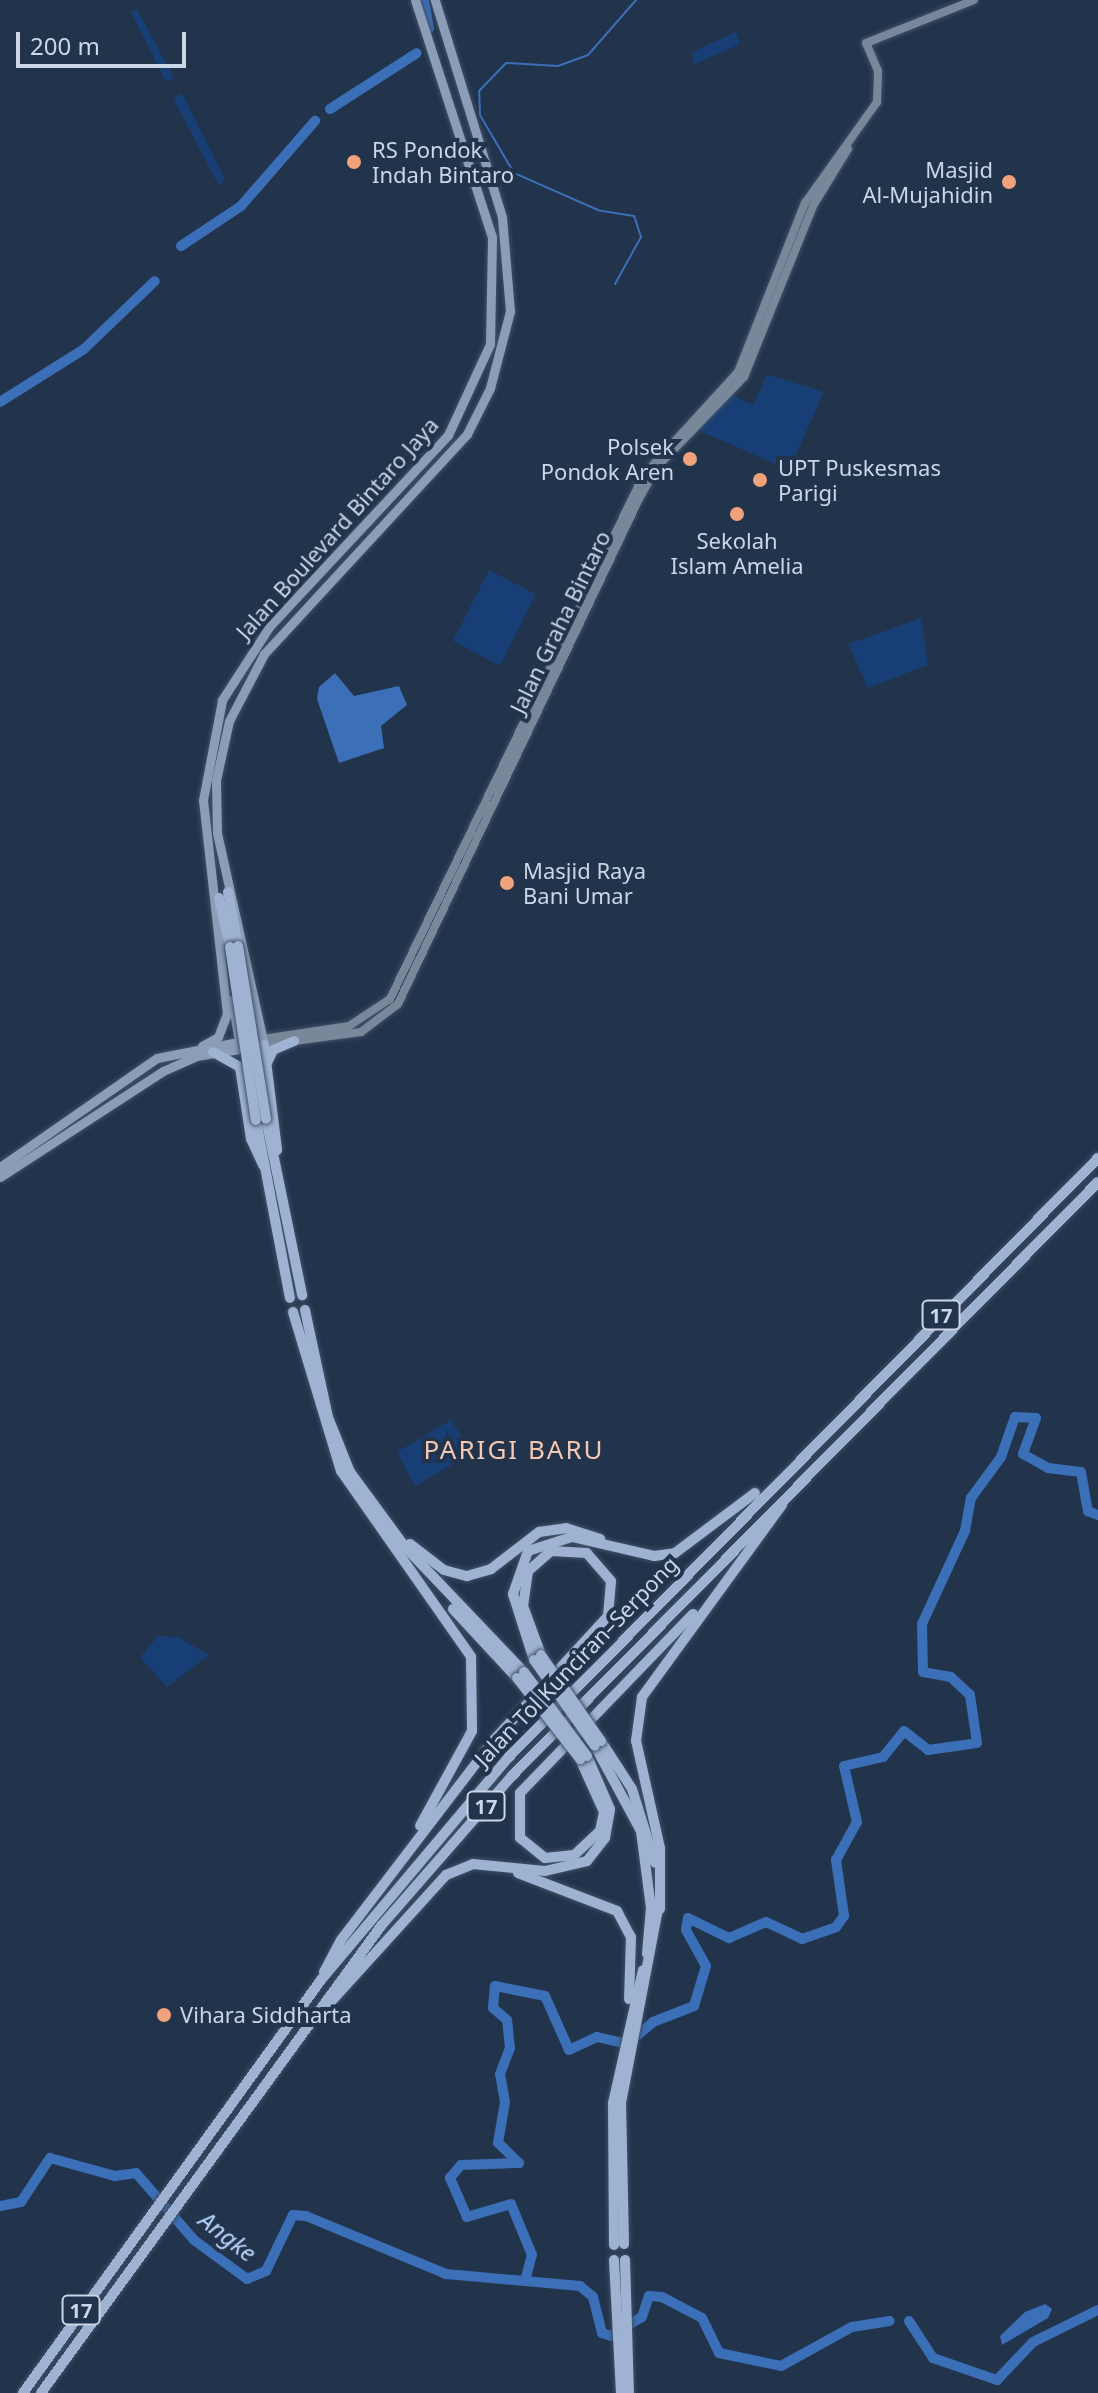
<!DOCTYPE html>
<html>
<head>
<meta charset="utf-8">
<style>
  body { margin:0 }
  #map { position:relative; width:1098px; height:2393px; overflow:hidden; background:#22334c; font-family:"Noto Sans",sans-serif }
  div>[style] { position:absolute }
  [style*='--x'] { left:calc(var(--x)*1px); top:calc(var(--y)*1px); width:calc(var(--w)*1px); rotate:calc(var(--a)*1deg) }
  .green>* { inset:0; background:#173f75 }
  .water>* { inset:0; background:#3b6fb8 }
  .stream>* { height:2px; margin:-1px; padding:0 1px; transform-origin:1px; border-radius:1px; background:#3b6fb8 }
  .river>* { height:10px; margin:-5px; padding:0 5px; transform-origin:5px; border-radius:5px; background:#3b6fb8 }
  .roads { filter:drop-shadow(0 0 2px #405068) drop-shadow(0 0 2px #405068) }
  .secondary>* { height:8px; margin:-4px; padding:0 4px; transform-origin:4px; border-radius:4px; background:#79879a }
  .primary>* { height:9px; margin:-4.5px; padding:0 4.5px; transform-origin:4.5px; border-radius:4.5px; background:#8c9eb7 }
  .highway>* { height:10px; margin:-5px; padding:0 5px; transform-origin:5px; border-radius:5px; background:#9eb3d1 }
  .bridges { filter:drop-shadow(0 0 2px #405068) drop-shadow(0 0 2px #405068) }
  .highway-bridge>* { height:10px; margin:-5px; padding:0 5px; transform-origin:5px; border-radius:5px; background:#9eb3d1 }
  .dots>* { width:22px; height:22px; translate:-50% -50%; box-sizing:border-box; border:4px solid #22334c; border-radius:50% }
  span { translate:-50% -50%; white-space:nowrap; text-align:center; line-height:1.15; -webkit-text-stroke:8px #22334c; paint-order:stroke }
  .shield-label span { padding:2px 6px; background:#22334c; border:2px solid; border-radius:6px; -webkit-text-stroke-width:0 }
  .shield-label { font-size:20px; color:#cbd6e6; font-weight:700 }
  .poi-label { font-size:22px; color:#cbd6e6 }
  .left { translate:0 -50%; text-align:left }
  .right { translate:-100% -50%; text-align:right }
  .street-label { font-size:22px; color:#cbd6e6 }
  .water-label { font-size:24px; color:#b8d4fb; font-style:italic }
  .quarter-label { font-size:26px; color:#f5c8b2; letter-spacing:2px }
  .scale { position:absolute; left:16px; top:32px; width:170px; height:36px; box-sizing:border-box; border:4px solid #cbd6e6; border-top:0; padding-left:10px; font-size:24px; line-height:28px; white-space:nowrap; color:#cbd6e6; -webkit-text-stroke:6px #22334c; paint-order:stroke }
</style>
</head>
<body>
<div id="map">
  <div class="green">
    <div style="clip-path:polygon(137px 9px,174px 78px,166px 82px,131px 12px)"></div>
    <div style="clip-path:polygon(736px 32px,740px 44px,695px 64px,692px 52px)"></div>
    <div style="clip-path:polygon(182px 93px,225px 179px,219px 186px,173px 98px)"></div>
    <div style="clip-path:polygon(767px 374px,824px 392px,789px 470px,698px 430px,732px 395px,753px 405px)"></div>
    <div style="clip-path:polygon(489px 570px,536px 594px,500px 666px,453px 641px)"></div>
    <div style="clip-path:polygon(921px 618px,928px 665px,868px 688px,848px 644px)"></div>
    <div style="clip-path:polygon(451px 1420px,472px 1453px,415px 1486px,397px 1452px)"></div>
    <div style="clip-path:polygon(158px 1636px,178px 1637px,209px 1655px,167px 1687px,140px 1657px)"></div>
  </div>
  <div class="water">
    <div style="clip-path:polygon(335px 673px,354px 696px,399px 686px,407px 705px,381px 726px,384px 748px,339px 763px,317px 699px,319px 687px)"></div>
    <div style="clip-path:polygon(1045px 2304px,1052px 2309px,1048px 2318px,1002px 2345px,1000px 2336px,1025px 2312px)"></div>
  </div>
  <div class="stream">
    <div style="--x:615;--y:284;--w:54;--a:-61"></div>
    <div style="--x:641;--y:237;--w:22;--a:-108"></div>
    <div style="--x:634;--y:216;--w:36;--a:-171"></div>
    <div style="--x:598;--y:210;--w:92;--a:-156.2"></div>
    <div style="--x:514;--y:173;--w:67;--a:-120.4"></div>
    <div style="--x:480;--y:115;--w:24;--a:-92"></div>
    <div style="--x:479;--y:91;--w:39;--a:-46"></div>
    <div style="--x:506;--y:63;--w:52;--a:3.3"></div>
    <div style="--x:558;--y:66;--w:32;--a:-20"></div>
    <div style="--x:588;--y:55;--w:73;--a:-48.9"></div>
  </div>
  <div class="river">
    <div style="--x:424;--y:0;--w:29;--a:80"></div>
    <div style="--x:330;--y:109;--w:103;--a:-32.8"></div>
    <div style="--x:181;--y:246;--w:72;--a:-33.7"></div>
    <div style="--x:241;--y:206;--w:113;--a:-49"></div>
    <div style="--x:0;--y:402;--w:99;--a:-32.2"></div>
    <div style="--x:84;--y:349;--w:98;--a:-43.8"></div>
    <div style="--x:0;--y:2206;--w:21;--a:-11"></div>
    <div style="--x:21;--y:2202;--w:53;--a:-56.6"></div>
    <div style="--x:50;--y:2158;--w:67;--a:15.5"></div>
    <div style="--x:115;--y:2176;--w:21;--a:-8"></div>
    <div style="--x:136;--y:2173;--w:89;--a:49.1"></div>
    <div style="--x:194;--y:2240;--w:66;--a:36.3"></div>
    <div style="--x:247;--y:2279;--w:21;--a:-23"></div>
    <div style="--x:266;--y:2271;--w:62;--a:-64.3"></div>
    <div style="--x:293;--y:2215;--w:13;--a:4"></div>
    <div style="--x:306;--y:2216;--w:152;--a:22.5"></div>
    <div style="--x:446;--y:2274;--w:135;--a:5.1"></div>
    <div style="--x:580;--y:2286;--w:17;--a:40"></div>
    <div style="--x:593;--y:2297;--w:37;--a:76"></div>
    <div style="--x:602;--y:2333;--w:9;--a:18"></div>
    <div style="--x:611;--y:2336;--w:36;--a:-32"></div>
    <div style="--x:642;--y:2317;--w:22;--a:-72"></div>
    <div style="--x:649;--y:2296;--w:13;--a:4"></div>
    <div style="--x:662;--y:2297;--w:45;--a:27.7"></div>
    <div style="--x:702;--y:2318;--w:39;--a:64"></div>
    <div style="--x:719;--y:2353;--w:63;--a:11.8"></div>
    <div style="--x:781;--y:2366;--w:81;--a:-28.8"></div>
    <div style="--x:852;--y:2327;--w:38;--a:-9"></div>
    <div style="--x:526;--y:2277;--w:23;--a:-75"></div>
    <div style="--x:532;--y:2255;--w:55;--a:-112.4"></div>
    <div style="--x:511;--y:2204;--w:46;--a:163.5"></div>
    <div style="--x:467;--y:2217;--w:43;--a:-113.6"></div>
    <div style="--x:450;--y:2178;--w:17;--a:-50"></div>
    <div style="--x:461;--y:2165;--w:58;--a:-2"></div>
    <div style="--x:519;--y:2163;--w:29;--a:-136"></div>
    <div style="--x:498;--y:2143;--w:42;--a:-80.3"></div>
    <div style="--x:505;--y:2102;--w:28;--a:-100"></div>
    <div style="--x:500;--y:2074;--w:28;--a:-69"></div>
    <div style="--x:510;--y:2048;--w:28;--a:-96"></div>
    <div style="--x:507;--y:2020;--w:18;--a:-139"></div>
    <div style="--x:493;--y:2008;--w:22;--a:-85"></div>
    <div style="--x:495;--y:1986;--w:51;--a:11.3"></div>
    <div style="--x:545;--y:1996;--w:59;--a:66"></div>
    <div style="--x:569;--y:2050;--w:31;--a:-25"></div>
    <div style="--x:597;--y:2037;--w:31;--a:13"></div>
    <div style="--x:627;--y:2044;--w:34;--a:-40"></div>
    <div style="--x:653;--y:2022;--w:44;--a:-21.3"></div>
    <div style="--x:694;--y:2006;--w:42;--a:-73.3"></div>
    <div style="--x:706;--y:1966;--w:41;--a:-119.1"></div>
    <div style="--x:686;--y:1930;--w:12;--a:-81"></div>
    <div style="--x:688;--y:1918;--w:46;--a:26"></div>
    <div style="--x:729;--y:1938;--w:40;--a:-23.4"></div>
    <div style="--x:766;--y:1922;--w:40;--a:25"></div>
    <div style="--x:802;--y:1939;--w:36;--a:-19"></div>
    <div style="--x:836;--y:1927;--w:14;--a:-54"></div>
    <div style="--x:844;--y:1916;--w:57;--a:-98.1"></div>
    <div style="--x:836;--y:1860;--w:43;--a:-61.1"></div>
    <div style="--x:857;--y:1822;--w:57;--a:-103.1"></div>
    <div style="--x:844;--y:1766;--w:40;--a:-13"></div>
    <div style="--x:883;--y:1757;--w:33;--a:-51"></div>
    <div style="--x:904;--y:1731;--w:31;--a:38"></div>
    <div style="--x:928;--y:1750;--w:49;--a:-8.1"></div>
    <div style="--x:977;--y:1743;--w:49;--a:-98.3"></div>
    <div style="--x:970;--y:1695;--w:26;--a:-137"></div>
    <div style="--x:951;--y:1677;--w:28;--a:-170"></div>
    <div style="--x:923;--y:1672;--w:48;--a:-91.2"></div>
    <div style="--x:922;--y:1624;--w:102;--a:-65.2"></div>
    <div style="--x:965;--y:1531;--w:34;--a:-80"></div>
    <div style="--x:971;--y:1498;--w:51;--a:-53.8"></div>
    <div style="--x:1001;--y:1457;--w:42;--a:-70.7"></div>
    <div style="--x:1015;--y:1417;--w:21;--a:3"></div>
    <div style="--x:1036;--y:1418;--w:38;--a:110"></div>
    <div style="--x:1023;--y:1454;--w:29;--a:29"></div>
    <div style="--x:1048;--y:1468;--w:33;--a:7"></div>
    <div style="--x:1081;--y:1472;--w:40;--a:80"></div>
    <div style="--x:1088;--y:1511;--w:11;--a:22"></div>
    <div style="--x:909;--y:2321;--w:44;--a:57"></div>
    <div style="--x:933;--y:2358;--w:68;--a:19"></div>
    <div style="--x:997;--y:2380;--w:52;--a:-46.5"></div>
    <div style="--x:1033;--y:2342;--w:72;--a:-26.2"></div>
  </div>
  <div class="roads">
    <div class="secondary">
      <div style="--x:263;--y:1039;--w:87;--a:-8.6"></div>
      <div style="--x:349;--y:1026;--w:49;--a:-33.4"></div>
      <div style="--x:390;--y:999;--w:581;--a:-64.18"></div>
      <div style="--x:643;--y:476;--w:141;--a:-47.6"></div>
      <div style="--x:738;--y:372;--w:182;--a:-68.4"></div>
      <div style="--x:805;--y:203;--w:124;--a:-54.5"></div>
      <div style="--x:877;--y:102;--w:31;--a:-88"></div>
      <div style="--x:878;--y:71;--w:30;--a:-113"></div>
      <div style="--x:866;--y:43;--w:116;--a:-21.7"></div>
      <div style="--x:264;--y:1045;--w:98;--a:-7.6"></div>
      <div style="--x:361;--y:1032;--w:46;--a:-37.1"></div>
      <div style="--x:398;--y:1004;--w:560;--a:-64.49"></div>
      <div style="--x:639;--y:499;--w:35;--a:-61"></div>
      <div style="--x:656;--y:468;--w:127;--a:-46"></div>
      <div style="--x:744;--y:377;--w:184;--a:-68"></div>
      <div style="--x:813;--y:206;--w:67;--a:-58.4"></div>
    </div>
    <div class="primary">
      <div style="--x:232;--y:1000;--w:42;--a:80.3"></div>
      <div style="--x:202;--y:1046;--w:18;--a:-29"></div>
      <div style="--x:218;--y:1037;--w:25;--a:-69"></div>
      <div style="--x:227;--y:1014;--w:215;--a:-96.4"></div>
      <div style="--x:203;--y:800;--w:102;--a:-79.2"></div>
      <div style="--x:222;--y:700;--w:87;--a:-57.2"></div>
      <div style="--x:269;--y:627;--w:262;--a:-47"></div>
      <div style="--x:448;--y:435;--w:100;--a:-65.2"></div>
      <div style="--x:490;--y:344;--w:107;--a:-88.9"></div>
      <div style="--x:492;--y:237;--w:249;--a:-108"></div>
      <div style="--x:0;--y:1167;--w:191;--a:-34.8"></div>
      <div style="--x:157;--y:1058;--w:93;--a:-11.2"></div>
      <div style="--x:0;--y:1177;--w:194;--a:-33"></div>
      <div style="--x:163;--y:1071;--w:36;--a:-24"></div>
      <div style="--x:196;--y:1056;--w:69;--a:-9.2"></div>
      <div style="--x:264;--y:1045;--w:217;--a:-102.5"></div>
      <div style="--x:217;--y:833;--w:53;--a:-91.1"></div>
      <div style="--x:216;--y:780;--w:60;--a:-77.6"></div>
      <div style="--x:229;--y:721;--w:76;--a:-62.4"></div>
      <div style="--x:264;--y:654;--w:299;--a:-47.3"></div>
      <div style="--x:467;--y:434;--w:51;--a:-63.4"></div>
      <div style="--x:490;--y:388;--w:80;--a:-75.4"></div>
      <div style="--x:510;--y:311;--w:94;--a:-94.9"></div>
      <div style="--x:502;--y:217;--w:227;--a:-107.2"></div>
    </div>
    <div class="highway">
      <div style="--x:228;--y:892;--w:55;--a:79.5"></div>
      <div style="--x:219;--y:898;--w:50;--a:77.3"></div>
      <div style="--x:264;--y:1045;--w:106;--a:82.9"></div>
      <div style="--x:213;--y:1052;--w:31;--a:29"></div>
      <div style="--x:240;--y:1067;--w:73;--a:81.3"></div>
      <div style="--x:251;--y:1139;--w:29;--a:65"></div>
      <div style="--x:267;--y:1063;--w:14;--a:-65"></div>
      <div style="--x:273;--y:1050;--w:23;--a:-23"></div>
      <div style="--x:266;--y:1119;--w:180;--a:78.4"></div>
      <div style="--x:256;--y:1120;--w:181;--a:79.2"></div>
      <div style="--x:305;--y:1310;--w:109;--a:77.9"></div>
      <div style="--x:328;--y:1417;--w:59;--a:68.2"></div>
      <div style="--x:350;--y:1472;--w:93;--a:53.7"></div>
      <div style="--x:405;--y:1547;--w:173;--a:46.4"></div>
      <div style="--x:293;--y:1312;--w:166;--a:73.2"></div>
      <div style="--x:341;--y:1471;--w:227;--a:55"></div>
      <div style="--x:471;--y:1657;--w:74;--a:89.2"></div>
      <div style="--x:472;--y:1731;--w:108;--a:118.7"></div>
      <div style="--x:410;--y:1544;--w:43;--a:37.4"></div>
      <div style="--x:444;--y:1570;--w:24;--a:15"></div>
      <div style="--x:467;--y:1576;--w:25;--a:-16"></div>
      <div style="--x:491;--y:1569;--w:61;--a:-37.6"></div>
      <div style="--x:539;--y:1532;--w:27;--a:-8"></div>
      <div style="--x:566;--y:1528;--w:36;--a:18"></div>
      <div style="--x:453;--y:1609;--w:94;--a:47.2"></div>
      <div style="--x:534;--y:1660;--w:69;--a:-107.7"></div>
      <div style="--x:513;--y:1594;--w:46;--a:-70.8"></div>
      <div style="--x:528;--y:1551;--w:46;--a:-17.7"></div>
      <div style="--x:572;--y:1537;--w:84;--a:13"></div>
      <div style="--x:654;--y:1556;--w:21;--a:-8"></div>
      <div style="--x:675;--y:1553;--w:100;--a:-36.9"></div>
      <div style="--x:601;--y:1741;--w:57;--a:57.1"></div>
      <div style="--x:632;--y:1789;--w:77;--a:72.7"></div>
      <div style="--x:595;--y:1746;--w:97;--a:61.6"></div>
      <div style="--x:641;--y:1831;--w:78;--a:82.6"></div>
      <div style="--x:651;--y:1908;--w:46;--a:95"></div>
      <div style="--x:580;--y:1759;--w:58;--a:65.6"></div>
      <div style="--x:604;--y:1812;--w:19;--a:102"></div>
      <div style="--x:600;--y:1831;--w:35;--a:137"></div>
      <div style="--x:574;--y:1855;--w:29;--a:174"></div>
      <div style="--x:545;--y:1858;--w:32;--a:-141"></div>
      <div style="--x:520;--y:1838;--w:45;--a:-90"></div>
      <div style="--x:520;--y:1793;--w:249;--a:-46"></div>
      <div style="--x:518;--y:1873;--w:106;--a:21"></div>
      <div style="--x:617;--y:1911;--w:30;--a:62"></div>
      <div style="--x:631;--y:1937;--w:62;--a:91.8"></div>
      <div style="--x:660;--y:1909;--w:61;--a:-90"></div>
      <div style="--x:660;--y:1848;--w:110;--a:-102.6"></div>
      <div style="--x:636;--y:1741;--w:44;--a:-82.2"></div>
      <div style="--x:642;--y:1697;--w:238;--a:-53.9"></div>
      <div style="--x:324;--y:1972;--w:36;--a:-62"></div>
      <div style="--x:341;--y:1940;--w:252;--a:-52.6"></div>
      <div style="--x:494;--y:1740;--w:168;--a:-47.4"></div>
      <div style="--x:608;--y:1616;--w:35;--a:-85"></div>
      <div style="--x:611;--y:1581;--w:37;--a:-131"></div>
      <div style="--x:587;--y:1553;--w:36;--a:-177"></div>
      <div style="--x:551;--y:1551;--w:30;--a:139"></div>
      <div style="--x:528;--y:1571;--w:35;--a:98"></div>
      <div style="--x:523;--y:1606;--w:52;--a:69.8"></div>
      <div style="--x:329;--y:2004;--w:174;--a:-47.8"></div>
      <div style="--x:446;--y:1875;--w:29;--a:-22"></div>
      <div style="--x:473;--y:1864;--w:72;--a:5.6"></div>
      <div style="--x:545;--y:1871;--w:43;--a:-13.4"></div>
      <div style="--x:587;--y:1861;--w:29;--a:-52"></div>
      <div style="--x:605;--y:1838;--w:29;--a:-80"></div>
      <div style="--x:610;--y:1809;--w:58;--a:-113.5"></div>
      <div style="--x:624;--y:2244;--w:141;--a:-91.2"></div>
      <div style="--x:621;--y:2103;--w:204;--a:-79.2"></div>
      <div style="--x:614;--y:2245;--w:142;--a:-90.4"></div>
      <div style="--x:613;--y:2103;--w:136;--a:-77.3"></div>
      <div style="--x:614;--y:2260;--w:133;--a:87"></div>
      <div style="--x:625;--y:2260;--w:133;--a:88.3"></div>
      <div style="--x:23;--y:2393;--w:509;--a:-54.19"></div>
      <div style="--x:321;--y:1980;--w:292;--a:-49.9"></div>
      <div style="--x:509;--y:1757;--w:840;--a:-45.48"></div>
      <div style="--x:41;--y:2393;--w:578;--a:-53.94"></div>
      <div style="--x:381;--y:1926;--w:199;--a:-48.9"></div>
      <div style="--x:512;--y:1776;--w:834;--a:-45.39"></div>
    </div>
  </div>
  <div class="bridges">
    <div class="highway-bridge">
      <div style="--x:238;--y:946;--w:175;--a:80.8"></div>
      <div style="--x:230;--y:947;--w:175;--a:81.5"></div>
      <div style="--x:541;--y:1655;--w:105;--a:55.1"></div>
      <div style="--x:534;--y:1660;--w:105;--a:54.7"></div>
      <div style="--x:524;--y:1672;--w:105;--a:53.1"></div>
      <div style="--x:517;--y:1678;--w:103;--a:52.1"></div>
    </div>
  </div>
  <div class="dots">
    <div style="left:354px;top:162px;background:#f0a27a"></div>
    <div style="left:1009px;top:182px;background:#f0a27a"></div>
    <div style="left:690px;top:459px;background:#f0a27a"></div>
    <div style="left:760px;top:480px;background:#f0a27a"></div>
    <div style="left:737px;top:514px;background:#f0a27a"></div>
    <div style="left:507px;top:883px;background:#f0a27a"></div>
    <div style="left:164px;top:2015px;background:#f0a27a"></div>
  </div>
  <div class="shield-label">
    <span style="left:941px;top:1315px">17</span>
    <span style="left:486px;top:1806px">17</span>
    <span style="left:81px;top:2310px">17</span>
  </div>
  <div class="poi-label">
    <span class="left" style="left:372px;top:162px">RS Pondok<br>Indah Bintaro</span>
    <span class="right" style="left:993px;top:182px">Masjid<br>Al-Mujahidin</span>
    <span class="right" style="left:674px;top:459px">Polsek<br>Pondok Aren</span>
    <span class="left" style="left:778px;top:480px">UPT Puskesmas<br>Parigi</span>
    <span style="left:737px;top:553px">Sekolah<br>Islam Amelia</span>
    <span class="left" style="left:523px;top:883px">Masjid Raya<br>Bani Umar</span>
    <span class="left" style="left:180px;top:2015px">Vihara Siddharta</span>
  </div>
  <div class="street-label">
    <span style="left:337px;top:528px;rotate:-48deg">Jalan Boulevard Bintaro Jaya</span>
    <span style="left:560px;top:622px;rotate:-64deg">Jalan Graha Bintaro</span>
    <span style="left:576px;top:1661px;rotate:-46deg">Jalan Tol Kunciran–Serpong</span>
  </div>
  <div class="water-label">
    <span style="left:228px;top:2236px;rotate:38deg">Angke</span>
  </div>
  <div class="quarter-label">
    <span style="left:514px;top:1450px">PARIGI BARU</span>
  </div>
  <div class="scale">200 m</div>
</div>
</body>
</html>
